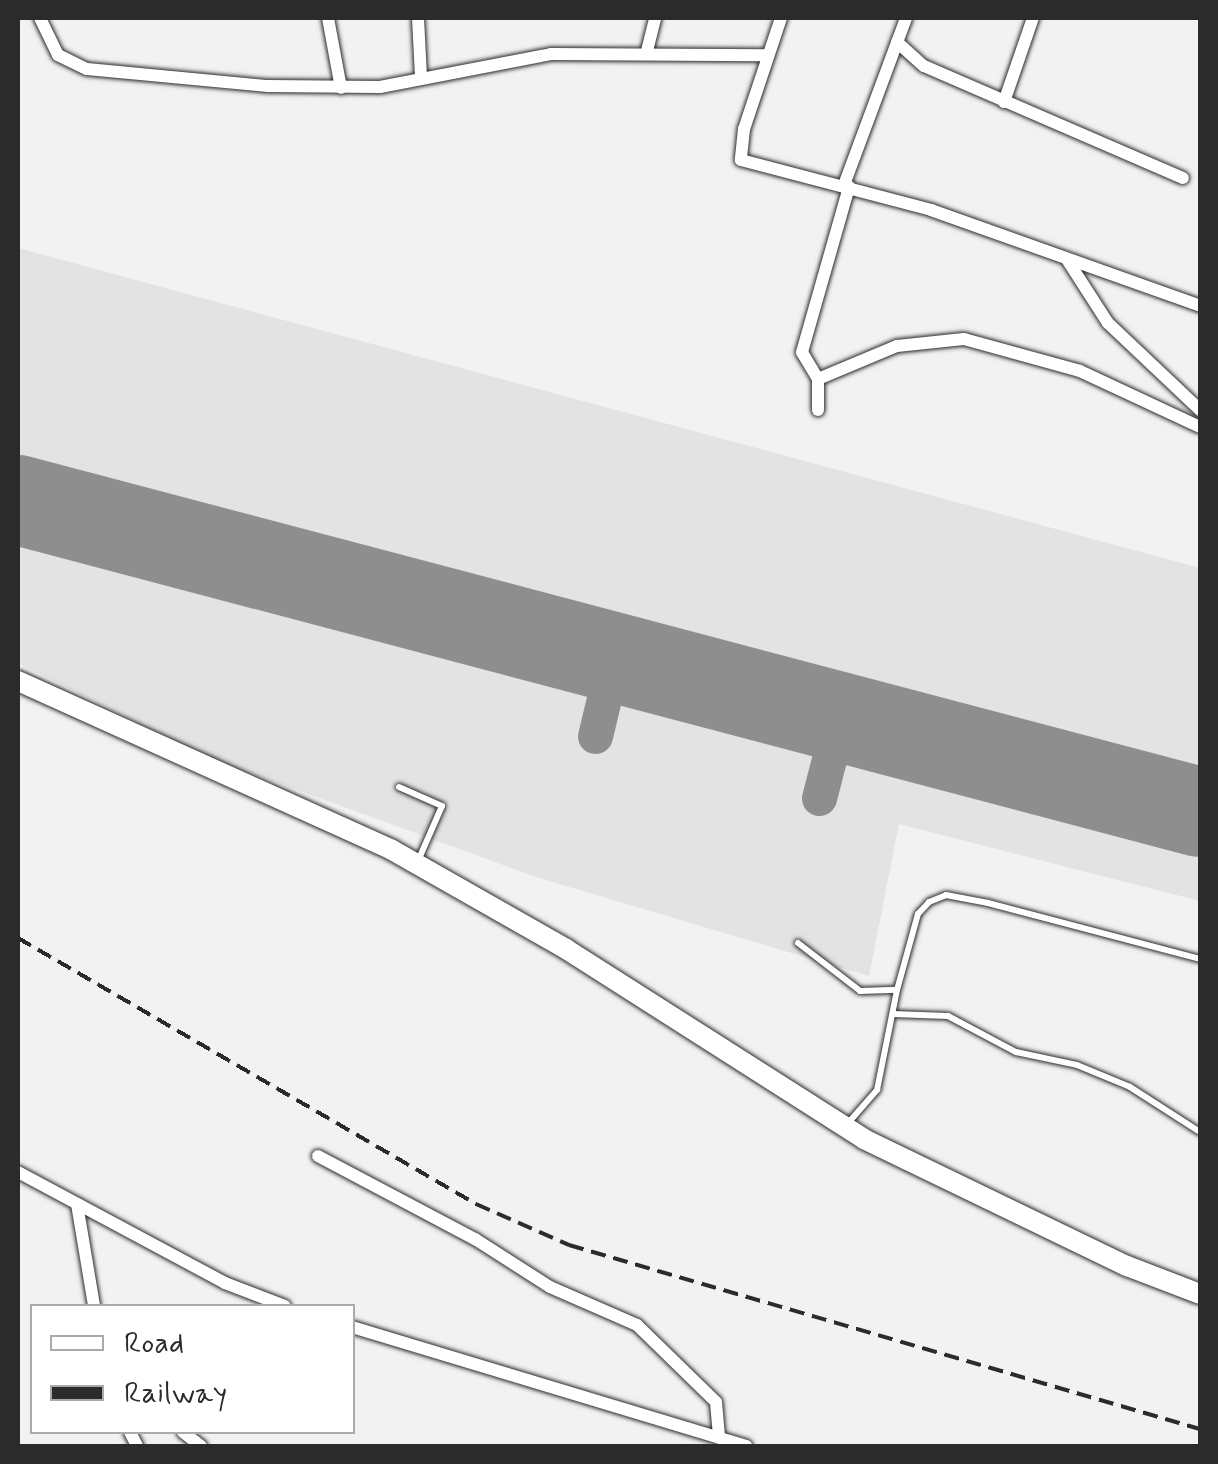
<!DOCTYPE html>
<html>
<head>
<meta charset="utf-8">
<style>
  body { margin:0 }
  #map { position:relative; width:1218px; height:1464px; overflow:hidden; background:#f2f2f2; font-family:Mynerve,sans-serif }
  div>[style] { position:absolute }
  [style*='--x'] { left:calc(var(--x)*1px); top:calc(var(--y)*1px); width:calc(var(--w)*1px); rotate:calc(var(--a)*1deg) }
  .built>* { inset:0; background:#e3e3e3 }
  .taxiway>* { height:35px; margin:-17.5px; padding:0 17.5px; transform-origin:17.5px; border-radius:17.5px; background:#8e8e8e }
  .runway>* { height:90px; margin:-45px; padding:0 45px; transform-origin:45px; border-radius:45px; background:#8e8e8e }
  .roads { filter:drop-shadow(0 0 2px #2b2b2b) drop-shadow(0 0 2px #2b2b2b) }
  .lane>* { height:6px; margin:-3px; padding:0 3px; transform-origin:3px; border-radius:3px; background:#fff }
  .street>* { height:12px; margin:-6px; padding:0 6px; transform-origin:6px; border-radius:6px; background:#fff }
  .primary>* { height:20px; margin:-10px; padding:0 10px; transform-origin:10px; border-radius:10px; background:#fff }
  .rail>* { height:4px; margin-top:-2px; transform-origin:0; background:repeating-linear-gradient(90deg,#2b2b2b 0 15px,transparent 0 23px) }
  span { translate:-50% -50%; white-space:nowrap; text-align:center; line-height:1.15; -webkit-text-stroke:8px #fff; paint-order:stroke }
  .frame { position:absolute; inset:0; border:20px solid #2b2b2b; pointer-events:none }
  .legend { position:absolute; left:30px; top:1304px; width:325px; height:130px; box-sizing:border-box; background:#fff; border:2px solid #aaa; margin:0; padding:12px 18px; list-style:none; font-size:30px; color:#2b2b2b }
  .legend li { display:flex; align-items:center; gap:20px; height:50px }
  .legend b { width:50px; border:2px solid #aaa }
</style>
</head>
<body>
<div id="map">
  <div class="built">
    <div style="clip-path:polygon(18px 248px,1200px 568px,1200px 901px,899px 824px,869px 976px,539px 878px,209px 758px,18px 663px)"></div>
  </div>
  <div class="taxiway">
    <div style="--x:595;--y:736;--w:81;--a:-76.5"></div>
    <div style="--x:819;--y:798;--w:84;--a:-75.5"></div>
  </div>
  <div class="runway">
    <div style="--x:18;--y:500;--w:1222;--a:14.79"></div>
  </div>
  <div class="roads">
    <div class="lane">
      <div style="--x:399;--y:787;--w:47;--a:23.8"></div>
      <div style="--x:442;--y:806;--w:60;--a:113.6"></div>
      <div style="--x:798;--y:943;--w:78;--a:37.7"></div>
      <div style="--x:860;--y:991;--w:37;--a:-2"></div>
      <div style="--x:893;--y:1014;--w:55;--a:2.1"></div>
      <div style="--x:948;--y:1016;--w:77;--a:27.9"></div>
      <div style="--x:1016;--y:1052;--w:62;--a:12"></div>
      <div style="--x:1077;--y:1065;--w:57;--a:22.5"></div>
      <div style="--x:1130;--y:1087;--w:83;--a:32.7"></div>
      <div style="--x:849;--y:1122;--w:43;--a:-48.8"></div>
      <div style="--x:877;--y:1090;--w:102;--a:-78.7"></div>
      <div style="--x:897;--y:990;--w:79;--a:-74.6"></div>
      <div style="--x:918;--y:914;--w:16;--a:-47"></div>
      <div style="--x:929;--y:902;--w:18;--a:-22"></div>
      <div style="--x:946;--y:895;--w:43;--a:10.8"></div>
      <div style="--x:988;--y:903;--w:219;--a:14.8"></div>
    </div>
    <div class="street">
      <div style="--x:40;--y:18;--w:41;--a:64.1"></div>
      <div style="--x:58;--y:55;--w:32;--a:26"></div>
      <div style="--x:87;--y:69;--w:182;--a:5.4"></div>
      <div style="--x:268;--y:86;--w:112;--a:0.5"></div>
      <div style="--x:380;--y:87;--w:174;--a:-10.9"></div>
      <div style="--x:551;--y:54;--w:216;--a:0.3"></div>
      <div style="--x:328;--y:18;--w:71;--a:79.5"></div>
      <div style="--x:418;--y:18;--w:60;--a:87.1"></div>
      <div style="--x:781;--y:18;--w:117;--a:108.4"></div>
      <div style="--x:744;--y:129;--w:31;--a:96"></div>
      <div style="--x:741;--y:160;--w:196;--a:14.7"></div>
      <div style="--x:931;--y:210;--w:286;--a:19.6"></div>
      <div style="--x:897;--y:42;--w:36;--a:42"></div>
      <div style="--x:924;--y:66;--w:282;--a:23.4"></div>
      <div style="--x:647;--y:51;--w:34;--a:-76"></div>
      <div style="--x:1004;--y:102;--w:89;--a:-71"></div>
      <div style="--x:844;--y:185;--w:178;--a:-69.6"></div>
      <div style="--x:1068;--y:261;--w:74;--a:57.2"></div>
      <div style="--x:1108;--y:323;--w:127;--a:43.4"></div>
      <div style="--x:818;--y:379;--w:86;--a:-22.7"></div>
      <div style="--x:897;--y:346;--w:67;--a:-6"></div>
      <div style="--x:964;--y:339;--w:120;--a:15.4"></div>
      <div style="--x:1080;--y:371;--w:132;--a:25"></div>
      <div style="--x:818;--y:410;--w:31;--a:-90"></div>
      <div style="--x:818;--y:379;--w:31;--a:-121"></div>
      <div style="--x:802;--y:352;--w:172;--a:-74.1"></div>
      <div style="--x:318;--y:1156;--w:178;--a:27.9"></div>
      <div style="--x:475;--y:1239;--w:89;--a:32.6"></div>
      <div style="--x:550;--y:1287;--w:95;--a:23.6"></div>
      <div style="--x:637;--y:1325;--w:110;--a:44.3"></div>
      <div style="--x:716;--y:1402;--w:36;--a:85"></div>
      <div style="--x:18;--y:1172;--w:235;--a:28.2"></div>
      <div style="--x:225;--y:1283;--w:64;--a:21"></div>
      <div style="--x:77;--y:1204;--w:103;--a:80.5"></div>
      <div style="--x:352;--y:1327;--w:412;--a:16.8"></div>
      <div style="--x:130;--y:1432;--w:16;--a:63"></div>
      <div style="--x:183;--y:1432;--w:23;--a:38"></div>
    </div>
    <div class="primary">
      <div style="--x:18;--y:681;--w:410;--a:24.3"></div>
      <div style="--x:392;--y:850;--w:200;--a:29.6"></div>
      <div style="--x:566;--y:949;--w:353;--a:32.5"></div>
      <div style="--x:864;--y:1139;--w:292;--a:25.8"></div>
      <div style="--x:1127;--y:1266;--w:78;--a:21"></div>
    </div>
  </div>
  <div class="rail">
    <div style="--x:18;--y:938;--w:530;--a:30.15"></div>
    <div style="--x:476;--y:1204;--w:102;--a:23.8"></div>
    <div style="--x:569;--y:1245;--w:657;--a:16.26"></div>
  </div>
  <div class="frame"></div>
  <ul class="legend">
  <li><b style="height:12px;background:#fff"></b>Road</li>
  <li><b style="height:12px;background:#2b2b2b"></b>Railway</li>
  </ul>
</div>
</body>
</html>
